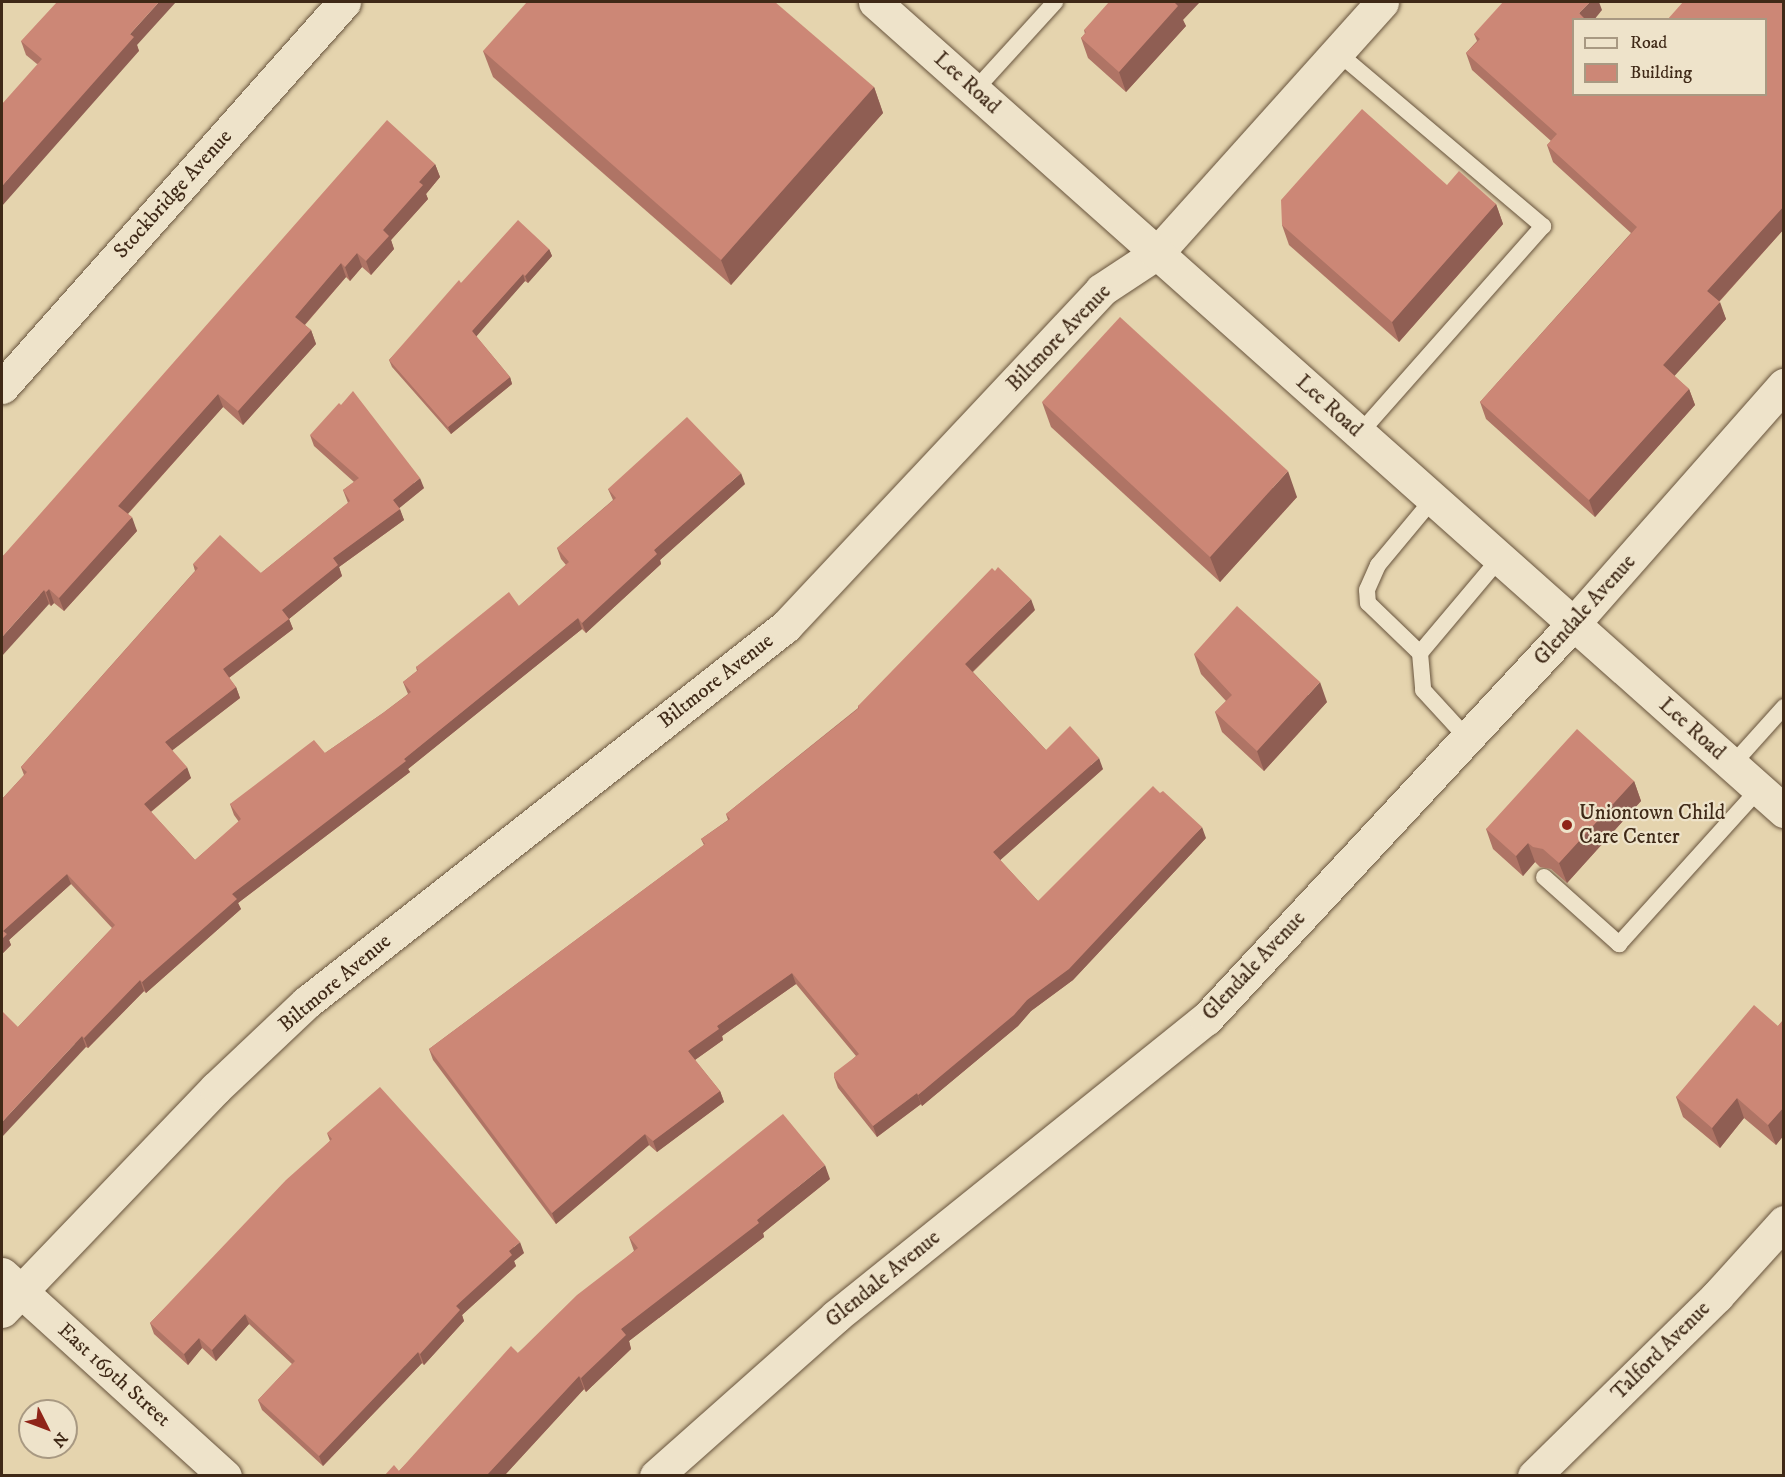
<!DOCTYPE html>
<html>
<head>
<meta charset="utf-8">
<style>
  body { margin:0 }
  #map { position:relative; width:1785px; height:1477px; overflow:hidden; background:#e5d4ae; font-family:"IM FELL DW Pica",serif }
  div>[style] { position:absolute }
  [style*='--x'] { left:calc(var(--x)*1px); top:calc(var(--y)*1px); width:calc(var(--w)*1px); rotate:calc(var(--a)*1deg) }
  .roads { filter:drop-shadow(0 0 2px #68543d) drop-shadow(0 0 2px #68543d) }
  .service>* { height:16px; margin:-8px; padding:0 8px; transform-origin:8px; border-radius:8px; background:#eee3ca }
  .minor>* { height:33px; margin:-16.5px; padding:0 16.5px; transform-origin:16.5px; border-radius:16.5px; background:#eee3ca }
  .secondary>* { height:33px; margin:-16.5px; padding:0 16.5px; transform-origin:16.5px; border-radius:16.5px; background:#eee3ca }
  .wall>* { inset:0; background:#af7465 }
  .shaded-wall>* { inset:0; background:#8f5e53 }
  .building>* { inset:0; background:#cc8776 }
  .dots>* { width:16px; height:16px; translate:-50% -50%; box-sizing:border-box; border:3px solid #eee3ca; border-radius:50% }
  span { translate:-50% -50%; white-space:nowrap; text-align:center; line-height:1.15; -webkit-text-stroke:4.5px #eee3ca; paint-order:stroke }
  .street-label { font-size:21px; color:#3f2917 }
  .poi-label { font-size:21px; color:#3f2917 }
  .left { translate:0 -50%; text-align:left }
  .frame { position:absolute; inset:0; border:3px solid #3f2917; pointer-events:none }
  .legend { position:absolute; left:1572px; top:18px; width:195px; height:78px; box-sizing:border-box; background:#eee3ca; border:2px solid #a89982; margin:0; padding:8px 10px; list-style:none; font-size:18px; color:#3f2917 }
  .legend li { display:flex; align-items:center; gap:12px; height:30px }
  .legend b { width:30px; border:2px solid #a89982 }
  .north { position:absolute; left:18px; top:1399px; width:60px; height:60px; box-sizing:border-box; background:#eee3ca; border:2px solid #a89982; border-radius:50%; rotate:132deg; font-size:16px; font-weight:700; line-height:24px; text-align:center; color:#3f2917 }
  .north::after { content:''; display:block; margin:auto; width:21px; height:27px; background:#8f2418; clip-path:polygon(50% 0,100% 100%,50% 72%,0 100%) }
</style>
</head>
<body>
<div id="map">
  <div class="roads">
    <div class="service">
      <div style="--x:1337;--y:52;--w:270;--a:40.2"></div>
      <div style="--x:1543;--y:226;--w:276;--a:131.5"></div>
      <div style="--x:975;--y:90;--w:119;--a:-47.7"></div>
      <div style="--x:1433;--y:499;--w:86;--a:129.8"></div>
      <div style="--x:1378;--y:565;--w:27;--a:114"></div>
      <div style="--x:1367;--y:590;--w:13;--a:86"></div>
      <div style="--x:1368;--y:603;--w:72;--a:43.9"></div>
      <div style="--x:1420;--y:653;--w:37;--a:85"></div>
      <div style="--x:1423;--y:690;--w:65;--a:47.5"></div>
      <div style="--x:1420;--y:653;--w:124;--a:-49.9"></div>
      <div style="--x:1732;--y:765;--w:78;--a:-48.1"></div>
      <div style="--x:1544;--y:877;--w:101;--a:41.8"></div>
      <div style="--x:1619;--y:944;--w:209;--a:-47.9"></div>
    </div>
    <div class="minor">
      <div style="--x:2;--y:387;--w:515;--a:-48.38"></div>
      <div style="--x:2;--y:1274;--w:301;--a:42.2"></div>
      <div style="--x:2;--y:1311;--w:309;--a:-46.2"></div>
      <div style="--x:216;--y:1088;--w:125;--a:-43.4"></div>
      <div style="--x:307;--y:1002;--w:609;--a:-38.13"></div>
      <div style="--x:786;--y:626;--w:461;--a:-46.8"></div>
      <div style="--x:1101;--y:290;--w:67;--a:-33.5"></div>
      <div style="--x:1157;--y:253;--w:337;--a:-48.1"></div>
      <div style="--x:656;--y:1476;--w:241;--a:-41.6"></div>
      <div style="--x:836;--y:1316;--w:474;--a:-38.8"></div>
      <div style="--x:1206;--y:1019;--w:539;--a:-47.1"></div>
      <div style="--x:1573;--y:624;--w:319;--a:-48.6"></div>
      <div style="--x:1534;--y:1476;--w:257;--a:-44.5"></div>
      <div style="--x:1717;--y:1296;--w:100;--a:-47.8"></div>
    </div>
    <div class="secondary">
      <div style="--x:875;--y:2;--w:1217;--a:41.67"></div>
    </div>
  </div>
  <div class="wall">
    <div style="clip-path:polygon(1784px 2px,1784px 229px,1719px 302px,1726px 319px,1674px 376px,1689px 389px,1695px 405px,1595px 517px,1486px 419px,1480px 402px,1631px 233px,1553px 162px,1547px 145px,1551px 141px,1472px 70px,1466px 53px,1477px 41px,1474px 34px,1602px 10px,1574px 20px,1574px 94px)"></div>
    <div style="clip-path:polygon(1183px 20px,1186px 26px,1126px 92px,1088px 58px,1081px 38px,1085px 34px,1084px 30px)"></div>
    <div style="clip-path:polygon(21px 41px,137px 45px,139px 51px,37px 64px,26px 55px)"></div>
    <div style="clip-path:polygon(483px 51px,874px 87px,883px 113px,731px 285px,493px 77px)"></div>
    <div style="clip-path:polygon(435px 164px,440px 177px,426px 194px,428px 199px,391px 240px,394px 249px,371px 275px,362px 267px,350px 281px,346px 277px,305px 325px,311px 330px,316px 344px,243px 425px,223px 407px,128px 514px,137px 531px,64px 611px,54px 603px,51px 606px,2px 557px)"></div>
    <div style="clip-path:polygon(1447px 185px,1496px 204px,1503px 224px,1399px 342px,1289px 245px,1282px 225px)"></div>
    <div style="clip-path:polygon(549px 249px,552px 256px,528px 283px,525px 281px,476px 336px,510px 377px,512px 384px,451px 434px,392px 367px,389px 360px,461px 283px)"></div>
    <div style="clip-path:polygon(1042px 402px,1297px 497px,1220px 582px,1051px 427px)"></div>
    <div style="clip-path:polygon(310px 435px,424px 488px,399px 508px,404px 520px,339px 567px,342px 576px,289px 619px,293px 629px,229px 678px,236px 687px,240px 698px,172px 750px,191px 778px,151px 812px,195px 860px,239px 822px,234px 815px,230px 804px,325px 753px,383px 713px,408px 694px,403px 682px,417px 671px,416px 667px,519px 606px,566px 565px,561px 559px,557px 548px,613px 500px,608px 489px,745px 484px,660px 560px,661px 564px,586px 633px,582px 629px,408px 769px,410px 772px,238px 903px,241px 909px,146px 993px,144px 991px,88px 1048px,86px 1047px,18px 1027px,112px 928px,71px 884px,9px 940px,11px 945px,2px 954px,2px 799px,24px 775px,21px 767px,195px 571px,193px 564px,261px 573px,348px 503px,343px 490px,354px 482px,314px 446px)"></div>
    <div style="clip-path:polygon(1035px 610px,973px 672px,1046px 750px,1103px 769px,1000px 860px,1038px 901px,1206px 838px,1073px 980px,1031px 1011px,1018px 1026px,922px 1106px,921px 1104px,877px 1137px,838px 1088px,834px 1077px,856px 1056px,796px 984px,722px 1036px,723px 1040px,695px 1060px,720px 1091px,724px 1102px,657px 1152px,649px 1145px,556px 1224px,433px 1060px,429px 1049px,704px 845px,701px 839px,728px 820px,726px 814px,858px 708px,858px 706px)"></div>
    <div style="clip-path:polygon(1194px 654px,1327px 702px,1264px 771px,1222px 732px,1215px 712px,1226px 701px,1201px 674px)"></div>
    <div style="clip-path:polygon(1634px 781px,1641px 801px,1567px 883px,1551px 869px,1540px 867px,1535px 862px,1523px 876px,1493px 849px,1486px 829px)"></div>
    <div style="clip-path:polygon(1784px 1019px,1784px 1135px,1776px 1145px,1744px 1118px,1720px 1148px,1683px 1117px,1676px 1097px,1778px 1026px)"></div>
    <div style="clip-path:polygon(327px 1133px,524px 1253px,514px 1261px,516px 1266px,462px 1315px,464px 1321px,424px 1365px,422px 1363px,323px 1466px,262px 1410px,258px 1400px,292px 1364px,249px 1324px,216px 1361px,202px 1348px,188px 1365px,154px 1334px,150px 1323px,330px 1141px)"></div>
    <div style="clip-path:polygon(830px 1179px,763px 1233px,764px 1237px,629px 1341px,631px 1349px,586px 1392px,584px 1389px,504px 1476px,384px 1476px,399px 1471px,518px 1353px,634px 1251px,629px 1237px)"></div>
  </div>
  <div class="shaded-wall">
    <div style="clip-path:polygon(159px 2px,176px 2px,137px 45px,139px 51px,2px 206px,2px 186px,130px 34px)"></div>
    <div style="clip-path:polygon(1174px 2px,1200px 2px,1183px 20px,1186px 26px,1126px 92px,1119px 72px)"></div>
    <div style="clip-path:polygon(1590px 2px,1599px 2px,1602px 10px,1594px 20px,1582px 20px,1579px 13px)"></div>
    <div style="clip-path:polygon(874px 87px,883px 113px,731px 285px,721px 260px)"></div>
    <div style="clip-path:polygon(435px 164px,440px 177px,426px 194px,428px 199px,391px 240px,394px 249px,371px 275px,366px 261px,383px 230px,419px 182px)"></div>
    <div style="clip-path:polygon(1496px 204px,1503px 224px,1399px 342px,1392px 322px)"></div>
    <div style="clip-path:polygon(1784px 206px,1784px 229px,1713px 308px,1707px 291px)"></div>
    <div style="clip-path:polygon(549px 249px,552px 256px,528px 283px,525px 276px)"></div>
    <div style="clip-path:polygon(357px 253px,362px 267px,350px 281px,345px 267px)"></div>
    <div style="clip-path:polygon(341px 263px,346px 277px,300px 330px,295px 317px)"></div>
    <div style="clip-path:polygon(523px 274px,525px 281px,475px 338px,472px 331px)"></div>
    <div style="clip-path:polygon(1720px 302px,1726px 319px,1669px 382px,1663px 365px)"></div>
    <div style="clip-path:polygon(311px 330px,316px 344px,243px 425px,238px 411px)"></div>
    <div style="clip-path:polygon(510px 377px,512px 384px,451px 434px,448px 427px)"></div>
    <div style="clip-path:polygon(1689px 389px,1695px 405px,1595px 517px,1589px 500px)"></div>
    <div style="clip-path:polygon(218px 394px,223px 407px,123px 519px,118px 506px)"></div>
    <div style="clip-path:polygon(1288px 471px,1297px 497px,1220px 582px,1210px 557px)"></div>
    <div style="clip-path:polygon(741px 473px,745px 484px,660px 560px,661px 564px,586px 633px,582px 623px,654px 550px)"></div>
    <div style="clip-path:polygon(420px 478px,424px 488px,397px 510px,393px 500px)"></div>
    <div style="clip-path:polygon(400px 509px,404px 520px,339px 567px,342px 576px,289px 619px,293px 629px,226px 680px,223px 669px,333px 558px)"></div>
    <div style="clip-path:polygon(132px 517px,137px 531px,64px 611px,59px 598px)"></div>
    <div style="clip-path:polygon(49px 589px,54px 603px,51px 606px,46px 592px)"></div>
    <div style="clip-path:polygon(44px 590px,49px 604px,2px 656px,2px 637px)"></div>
    <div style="clip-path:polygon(1031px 599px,1035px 610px,969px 675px,965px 664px)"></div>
    <div style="clip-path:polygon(578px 618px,582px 629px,408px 769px,410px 772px,238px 903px,241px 909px,146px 993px,142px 982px,232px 894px,404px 759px)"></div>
    <div style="clip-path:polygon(1320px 682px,1327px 702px,1264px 771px,1257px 751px)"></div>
    <div style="clip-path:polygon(236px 687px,240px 698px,169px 753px,165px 742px)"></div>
    <div style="clip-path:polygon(1099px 758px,1103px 769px,997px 863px,993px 852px)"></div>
    <div style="clip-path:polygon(187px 767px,191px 778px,148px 814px,144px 804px)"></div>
    <div style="clip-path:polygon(1634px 781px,1641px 801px,1567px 883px,1559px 863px)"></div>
    <div style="clip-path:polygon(1202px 827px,1206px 838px,1073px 980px,1031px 1011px,1018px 1026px,922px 1106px,918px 1095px,1027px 1000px)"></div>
    <div style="clip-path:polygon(1528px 843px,1535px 862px,1523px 876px,1516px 856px)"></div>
    <div style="clip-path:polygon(67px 874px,71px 884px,9px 940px,11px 945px,2px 954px,2px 939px,3px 931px)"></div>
    <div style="clip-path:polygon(792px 973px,796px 984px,722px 1036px,723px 1040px,692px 1062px,688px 1051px,717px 1026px)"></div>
    <div style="clip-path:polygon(140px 980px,144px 991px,88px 1048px,84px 1038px)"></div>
    <div style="clip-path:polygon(82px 1036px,86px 1047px,2px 1137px,2px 1122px)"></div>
    <div style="clip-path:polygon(720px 1091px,724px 1102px,657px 1152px,653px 1141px)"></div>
    <div style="clip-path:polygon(917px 1093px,921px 1104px,877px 1137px,873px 1126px)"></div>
    <div style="clip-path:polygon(1737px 1098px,1744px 1118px,1720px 1148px,1712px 1128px)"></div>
    <div style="clip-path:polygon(1784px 1107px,1784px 1135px,1776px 1145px,1768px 1125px)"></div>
    <div style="clip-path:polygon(645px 1134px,649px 1145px,556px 1224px,552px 1213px)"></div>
    <div style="clip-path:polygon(825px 1165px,830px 1179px,763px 1233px,764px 1237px,629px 1341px,631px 1349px,586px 1392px,581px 1378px,621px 1329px)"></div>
    <div style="clip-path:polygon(520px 1242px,524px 1253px,514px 1261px,516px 1266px,462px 1315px,464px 1321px,424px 1365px,420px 1354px,456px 1306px,509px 1251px)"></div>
    <div style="clip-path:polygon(245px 1314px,249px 1324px,216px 1361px,212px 1350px)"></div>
    <div style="clip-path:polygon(199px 1338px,202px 1348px,188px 1365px,184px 1354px)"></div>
    <div style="clip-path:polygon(418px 1352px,422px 1363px,323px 1466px,319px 1456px)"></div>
    <div style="clip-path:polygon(579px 1376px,584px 1389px,504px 1476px,486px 1476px)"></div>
  </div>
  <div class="building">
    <div style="clip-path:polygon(57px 2px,159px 2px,130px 34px,134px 37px,2px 186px,2px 104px,42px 59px,21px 41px)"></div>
    <div style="clip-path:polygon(527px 2px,775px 2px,874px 87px,721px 260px,483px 51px)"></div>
    <div style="clip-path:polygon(1109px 2px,1175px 2px,1174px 2px,1178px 6px,1119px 72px,1081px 38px,1086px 32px,1084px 30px)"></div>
    <div style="clip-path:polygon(1503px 2px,1590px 2px,1579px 13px,1586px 20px,1574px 20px,1574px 94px,1766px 94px,1766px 20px,1667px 20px,1683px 2px,1784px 2px,1784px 206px,1707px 291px,1720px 302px,1663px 365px,1689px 389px,1589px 500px,1480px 402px,1637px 227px,1547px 145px,1557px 134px,1466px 53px,1480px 39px,1474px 34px)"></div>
    <div style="clip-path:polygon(1362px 109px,1447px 185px,1459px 171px,1496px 204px,1392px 322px,1282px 225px,1281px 200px)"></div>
    <div style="clip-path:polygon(387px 120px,435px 164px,419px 182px,423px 185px,383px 230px,389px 236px,366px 261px,357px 253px,345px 267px,341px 263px,295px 317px,311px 330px,238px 411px,218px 394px,118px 506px,132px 517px,59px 598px,49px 589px,46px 592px,44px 590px,2px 637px,2px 557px,63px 488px)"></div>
    <div style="clip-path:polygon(518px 220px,549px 249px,525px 276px,523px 274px,472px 331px,510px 377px,448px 427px,389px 360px,459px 280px,461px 283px)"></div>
    <div style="clip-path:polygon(1120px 317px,1288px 471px,1210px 557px,1042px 402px)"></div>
    <div style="clip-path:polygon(353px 391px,420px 478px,393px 500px,400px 509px,333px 558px,338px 565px,282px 610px,289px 619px,223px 669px,236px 687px,165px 742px,187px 767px,144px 804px,195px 860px,241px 819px,230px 804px,314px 740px,325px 753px,383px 713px,411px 692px,403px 682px,418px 670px,416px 667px,509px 592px,519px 606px,569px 562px,557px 548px,616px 498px,608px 489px,687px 417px,741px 473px,654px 550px,657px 554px,582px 623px,578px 618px,404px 759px,406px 761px,232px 894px,237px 899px,142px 982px,140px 980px,84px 1038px,82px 1036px,2px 1122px,2px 1011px,18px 1027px,115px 925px,67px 874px,3px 931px,7px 934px,2px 939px,2px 799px,27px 772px,21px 767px,198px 568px,193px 564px,220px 535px,261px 573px,350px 501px,343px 490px,359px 478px,310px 435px,339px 403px,341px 405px)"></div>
    <div style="clip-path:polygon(998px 567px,1031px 599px,965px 664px,1046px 750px,1070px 726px,1099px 758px,993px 852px,1038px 901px,1153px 786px,1160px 793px,1163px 791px,1202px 827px,1069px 969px,1027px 1000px,1014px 1015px,918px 1095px,917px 1093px,873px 1126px,834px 1077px,834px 1073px,859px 1054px,792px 973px,717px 1026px,719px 1029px,688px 1051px,720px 1091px,653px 1141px,645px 1134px,552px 1213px,429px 1049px,705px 844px,701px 839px,730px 819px,726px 814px,859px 708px,858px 706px,992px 568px,995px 571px)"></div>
    <div style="clip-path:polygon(1237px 606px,1320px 682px,1257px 751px,1215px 712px,1232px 695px,1194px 654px)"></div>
    <div style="clip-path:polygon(1577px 729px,1634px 781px,1559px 863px,1543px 849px,1533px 847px,1528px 843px,1516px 856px,1486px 829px)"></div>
    <div style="clip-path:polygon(1754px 1005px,1778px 1026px,1784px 1019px,1784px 1107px,1768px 1125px,1737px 1098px,1712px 1128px,1676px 1097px)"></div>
    <div style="clip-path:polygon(380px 1087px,520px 1242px,509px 1251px,512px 1255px,456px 1306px,460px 1310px,420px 1354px,418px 1352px,319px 1456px,258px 1400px,295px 1361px,245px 1314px,212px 1350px,199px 1338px,184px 1354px,150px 1323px,286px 1180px,332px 1139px,327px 1133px)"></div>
    <div style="clip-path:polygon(783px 1114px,825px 1165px,757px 1220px,759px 1223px,621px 1329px,626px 1335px,581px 1378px,579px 1376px,486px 1476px,384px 1476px,394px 1465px,399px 1471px,511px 1346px,518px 1353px,577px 1295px,638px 1248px,629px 1237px)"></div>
  </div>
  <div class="dots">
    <div style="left:1567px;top:825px;background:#8f2418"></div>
  </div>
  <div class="street-label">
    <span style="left:967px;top:83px;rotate:42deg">Lee Road</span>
    <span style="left:173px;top:194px;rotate:-48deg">Stockbridge Avenue</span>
    <span style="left:1059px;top:338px;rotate:-46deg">Biltmore Avenue</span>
    <span style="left:1329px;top:406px;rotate:42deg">Lee Road</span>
    <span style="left:1585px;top:610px;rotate:-48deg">Glendale Avenue</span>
    <span style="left:716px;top:681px;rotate:-38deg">Biltmore Avenue</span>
    <span style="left:1692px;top:729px;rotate:42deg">Lee Road</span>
    <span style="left:1254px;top:966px;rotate:-47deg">Glendale Avenue</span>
    <span style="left:335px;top:983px;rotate:-40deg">Biltmore Avenue</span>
    <span style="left:883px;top:1279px;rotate:-39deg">Glendale Avenue</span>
    <span style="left:1661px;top:1351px;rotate:-45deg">Talford Avenue</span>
    <span style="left:114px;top:1375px;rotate:42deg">East 169th Street</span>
  </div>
  <div class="poi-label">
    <span class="left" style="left:1579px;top:825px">Uniontown Child<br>Care Center</span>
  </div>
  <div class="frame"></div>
  <ul class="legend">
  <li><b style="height:8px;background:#eee3ca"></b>Road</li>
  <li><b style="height:16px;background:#cc8776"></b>Building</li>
  </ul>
  <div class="north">N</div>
</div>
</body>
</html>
